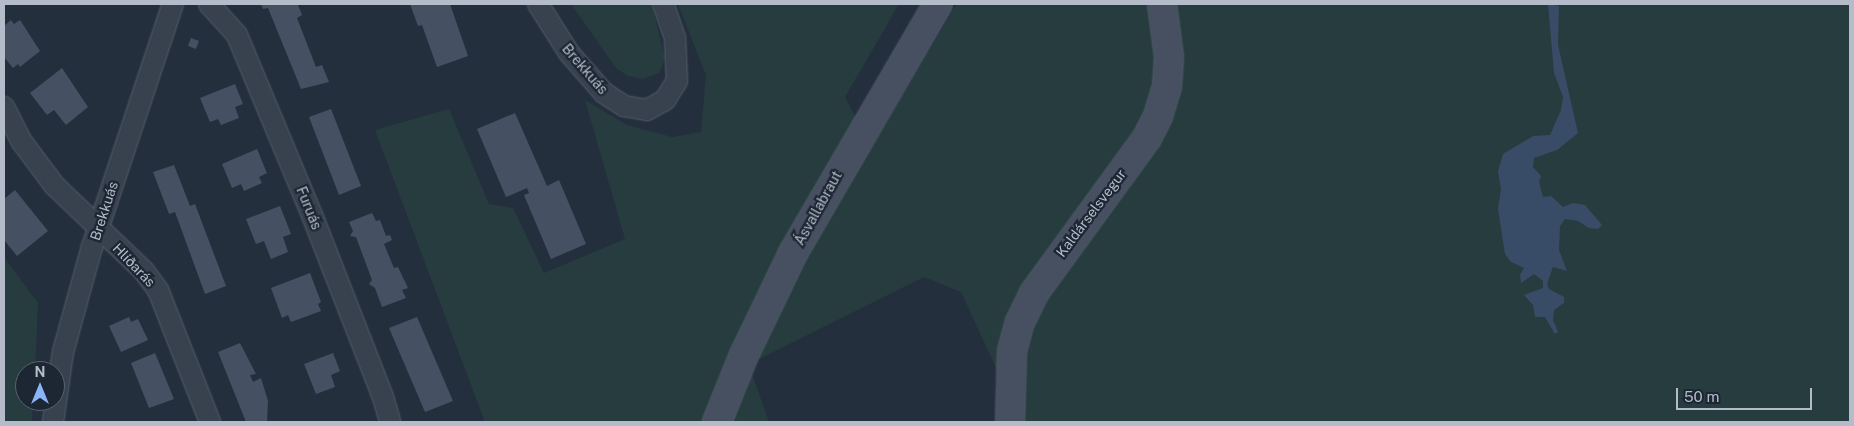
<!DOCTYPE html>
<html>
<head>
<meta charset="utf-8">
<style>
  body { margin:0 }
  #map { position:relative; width:1854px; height:426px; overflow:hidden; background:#242f3e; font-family:"Public Sans",sans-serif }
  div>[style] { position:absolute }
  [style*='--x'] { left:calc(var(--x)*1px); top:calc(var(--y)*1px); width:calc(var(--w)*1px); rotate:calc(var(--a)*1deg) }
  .green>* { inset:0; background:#263c3f }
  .water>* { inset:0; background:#394c67 }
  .building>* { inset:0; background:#455162 }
  .roads { filter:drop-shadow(0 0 1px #565f6c) drop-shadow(0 0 1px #565f6c) }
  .street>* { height:20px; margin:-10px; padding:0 10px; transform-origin:10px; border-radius:10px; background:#38414e }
  .secondary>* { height:28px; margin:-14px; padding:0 14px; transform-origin:14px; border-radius:14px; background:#465061 }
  span { translate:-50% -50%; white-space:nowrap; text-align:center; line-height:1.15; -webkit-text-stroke:4.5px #1d2633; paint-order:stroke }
  .street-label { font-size:14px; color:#b4bcc9 }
  .frame { position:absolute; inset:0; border:5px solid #b4bcc9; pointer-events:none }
  .north { position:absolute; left:15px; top:361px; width:50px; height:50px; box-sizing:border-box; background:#1d2633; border:1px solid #59626f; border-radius:50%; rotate:0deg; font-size:14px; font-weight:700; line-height:20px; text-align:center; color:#b4bcc9 }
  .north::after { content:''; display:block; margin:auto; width:18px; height:22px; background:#8ab4f8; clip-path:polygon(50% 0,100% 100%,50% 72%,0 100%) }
  .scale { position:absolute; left:1676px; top:388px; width:136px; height:22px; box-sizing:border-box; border:2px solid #b4bcc9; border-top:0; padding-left:6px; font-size:15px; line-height:18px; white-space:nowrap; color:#b4bcc9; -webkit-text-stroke:4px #1d2633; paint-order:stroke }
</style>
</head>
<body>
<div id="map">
  <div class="green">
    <div style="clip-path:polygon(571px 4px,652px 4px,665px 59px,659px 73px,643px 79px,628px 76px,616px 68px)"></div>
    <div style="clip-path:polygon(678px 4px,899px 4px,845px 97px,871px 148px,957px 4px,1850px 4px,1850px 422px,1021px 422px,961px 292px,924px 277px,753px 362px,752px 374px,769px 422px,485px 422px,375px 130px,449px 109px,489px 204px,513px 208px,544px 273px,625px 239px,585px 100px,627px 125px,672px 137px,701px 132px,706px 75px)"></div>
    <div style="clip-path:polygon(4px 257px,38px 303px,35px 371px,25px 371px,25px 401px,33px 401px,32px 422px,4px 422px)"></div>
  </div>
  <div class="water">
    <div style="clip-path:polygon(1548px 4px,1559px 6px,1558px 45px,1578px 133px,1557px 150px,1534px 158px,1533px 167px,1541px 176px,1539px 182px,1543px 197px,1551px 196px,1563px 207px,1573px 203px,1585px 205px,1602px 225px,1598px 229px,1589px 228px,1578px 221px,1565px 219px,1560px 226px,1559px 250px,1567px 271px,1553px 267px,1547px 284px,1549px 289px,1564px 297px,1564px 303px,1554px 310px,1553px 320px,1558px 332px,1555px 334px,1545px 317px,1535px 317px,1533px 305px,1524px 295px,1543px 288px,1543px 281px,1534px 274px,1521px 283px,1520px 275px,1524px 268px,1511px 262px,1505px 254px,1498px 209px,1501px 189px,1498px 171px,1503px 154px,1533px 136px,1550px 135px,1561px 110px,1563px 97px,1554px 73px)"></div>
  </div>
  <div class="building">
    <div style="clip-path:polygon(261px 4px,298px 5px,302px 15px,297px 18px,316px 67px,322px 65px,329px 82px,301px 89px,268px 8px,263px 9px)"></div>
    <div style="clip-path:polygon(410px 4px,450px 4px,468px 56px,437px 67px,422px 25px,418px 26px)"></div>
    <div style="clip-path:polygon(11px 20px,14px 24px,20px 20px,40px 51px,20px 67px,18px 64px,13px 68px,4px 57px,4px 26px)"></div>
    <div style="clip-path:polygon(191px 38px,199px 41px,196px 49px,188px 46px)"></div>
    <div style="clip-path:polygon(62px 68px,88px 107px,66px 125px,54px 110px,47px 115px,30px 93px)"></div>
    <div style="clip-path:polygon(235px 84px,243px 104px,235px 107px,239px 118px,221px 125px,218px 119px,210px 122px,200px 98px)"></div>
    <div style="clip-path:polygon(331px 109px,361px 186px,339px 195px,309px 117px)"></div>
    <div style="clip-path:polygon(515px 113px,547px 186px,559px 180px,586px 244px,551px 259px,524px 195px,529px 193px,527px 188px,506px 197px,477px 129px)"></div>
    <div style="clip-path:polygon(257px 149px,267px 173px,259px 177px,262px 183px,244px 191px,241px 184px,232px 188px,222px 164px)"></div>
    <div style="clip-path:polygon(174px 165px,190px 206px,195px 204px,226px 286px,205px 294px,175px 212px,169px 214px,153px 172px)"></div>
    <div style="clip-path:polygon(15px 190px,48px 231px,17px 256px,4px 240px,4px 199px)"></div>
    <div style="clip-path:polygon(280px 206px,291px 234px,283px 237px,288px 252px,271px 259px,264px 241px,256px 244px,246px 219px)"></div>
    <div style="clip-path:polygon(372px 213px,376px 221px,380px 220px,386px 236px,390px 235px,392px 240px,384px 244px,394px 268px,398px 267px,408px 288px,402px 290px,406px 298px,382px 307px,375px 288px,369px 284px,372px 280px,356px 237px,350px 236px,353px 231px,349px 222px)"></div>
    <div style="clip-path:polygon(310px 273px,321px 302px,318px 304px,321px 311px,291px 322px,288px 315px,282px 318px,271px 288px)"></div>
    <div style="clip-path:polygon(129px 317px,131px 322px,138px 319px,148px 340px,121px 352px,109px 326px)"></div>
    <div style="clip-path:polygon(417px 317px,453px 401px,425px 412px,389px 328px)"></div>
    <div style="clip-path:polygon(240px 343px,256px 374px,250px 375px,253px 382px,261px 378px,268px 401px,267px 422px,246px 422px,218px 352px)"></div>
    <div style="clip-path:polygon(155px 353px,174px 399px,149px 408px,131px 363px)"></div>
    <div style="clip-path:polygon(333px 353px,340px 371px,331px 375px,335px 387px,316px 394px,304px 364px)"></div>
  </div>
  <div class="roads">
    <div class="street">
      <div style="--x:209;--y:4;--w:42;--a:47.9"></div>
      <div style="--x:237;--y:35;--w:195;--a:67.4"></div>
      <div style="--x:312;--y:215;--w:195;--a:68.7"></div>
      <div style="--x:383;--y:397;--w:26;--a:74"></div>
      <div style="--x:538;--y:4;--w:58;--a:57.7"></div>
      <div style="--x:569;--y:53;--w:53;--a:48.8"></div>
      <div style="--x:604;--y:93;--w:24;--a:33"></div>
      <div style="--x:624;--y:106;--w:23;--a:10"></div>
      <div style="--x:647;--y:110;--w:21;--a:-29"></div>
      <div style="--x:665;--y:100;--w:22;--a:-58"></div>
      <div style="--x:677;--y:81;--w:43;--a:-92.7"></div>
      <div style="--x:675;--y:38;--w:36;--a:-109"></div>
      <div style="--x:4;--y:107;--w:39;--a:63"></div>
      <div style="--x:22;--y:142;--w:54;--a:53.3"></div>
      <div style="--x:54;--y:185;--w:124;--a:43.7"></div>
      <div style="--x:144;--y:271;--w:24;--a:54"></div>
      <div style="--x:158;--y:290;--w:142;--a:68.5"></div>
      <div style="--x:53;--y:422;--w:71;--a:-81.9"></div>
      <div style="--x:63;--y:352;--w:109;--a:-74.6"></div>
      <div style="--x:92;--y:247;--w:256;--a:-71.6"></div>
    </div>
    <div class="secondary">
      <div style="--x:717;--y:422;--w:72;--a:-68.1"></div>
      <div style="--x:744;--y:355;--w:113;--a:-64.3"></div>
      <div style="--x:793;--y:253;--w:288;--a:-59.8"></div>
      <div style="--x:1010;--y:422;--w:71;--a:-88.4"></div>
      <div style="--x:1012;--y:351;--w:30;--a:-75"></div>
      <div style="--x:1020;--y:322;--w:32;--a:-64"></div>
      <div style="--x:1034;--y:293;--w:192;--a:-53.9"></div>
      <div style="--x:1147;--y:138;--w:25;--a:-63"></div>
      <div style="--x:1158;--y:116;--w:31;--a:-73"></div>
      <div style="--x:1167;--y:86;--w:29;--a:-86"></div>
      <div style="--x:1169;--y:57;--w:53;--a:-97.5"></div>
    </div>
  </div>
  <div class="street-label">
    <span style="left:585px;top:69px;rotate:49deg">Brekkuás</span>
    <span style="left:309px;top:208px;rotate:68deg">Furuás</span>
    <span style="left:818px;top:208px;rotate:-61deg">Ásvallabraut</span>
    <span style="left:104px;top:211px;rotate:-72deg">Brekkuás</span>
    <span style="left:1091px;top:213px;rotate:-53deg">Kaldárselsvegur</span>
    <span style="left:134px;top:265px;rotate:46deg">Hlíðarás</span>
  </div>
  <div class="frame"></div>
  <div class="north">N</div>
  <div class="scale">50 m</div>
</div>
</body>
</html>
